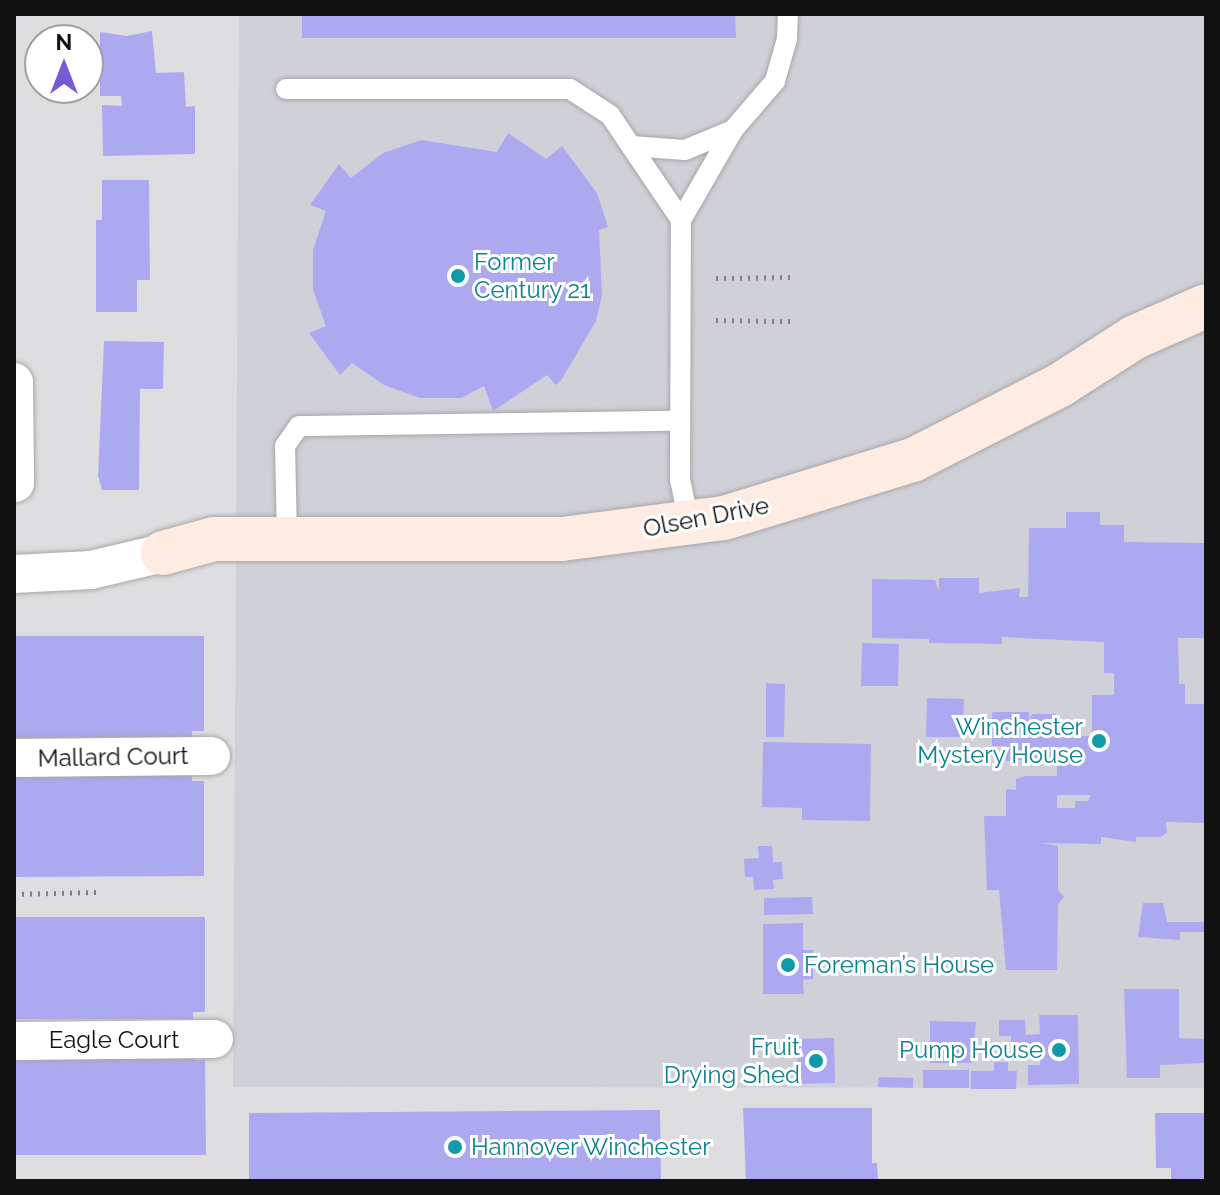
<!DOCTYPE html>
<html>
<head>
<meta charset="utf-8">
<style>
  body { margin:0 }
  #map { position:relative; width:1220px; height:1195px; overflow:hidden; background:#dedee0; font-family:Raleway,sans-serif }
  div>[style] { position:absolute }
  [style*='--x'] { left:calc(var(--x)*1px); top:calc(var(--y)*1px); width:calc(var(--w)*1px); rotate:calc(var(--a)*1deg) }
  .built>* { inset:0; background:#d0d0d9 }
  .building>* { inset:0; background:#aca9f1 }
  .path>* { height:5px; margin-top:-2.5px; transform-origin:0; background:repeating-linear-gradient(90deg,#818183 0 2px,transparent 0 8px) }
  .roads { filter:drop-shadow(0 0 2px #a7a7a8) drop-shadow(0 0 2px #a7a7a8) }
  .lane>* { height:20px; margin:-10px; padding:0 10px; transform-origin:10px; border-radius:10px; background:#fff }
  .street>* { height:38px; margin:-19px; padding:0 19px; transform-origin:19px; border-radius:19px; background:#fff }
  .secondary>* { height:44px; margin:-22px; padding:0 22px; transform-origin:22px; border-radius:22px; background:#feece2 }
  .dots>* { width:22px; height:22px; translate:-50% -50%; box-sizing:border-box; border:4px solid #fff; border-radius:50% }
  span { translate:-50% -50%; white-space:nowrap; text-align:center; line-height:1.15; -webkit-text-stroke:6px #fff; paint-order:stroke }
  .culture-label { font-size:24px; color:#0d838f }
  .left { translate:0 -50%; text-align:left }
  .right { translate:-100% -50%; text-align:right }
  .street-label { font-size:24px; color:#111112 }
  .frame { position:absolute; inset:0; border:16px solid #111112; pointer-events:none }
  .north { position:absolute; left:24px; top:24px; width:80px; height:80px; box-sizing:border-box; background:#fff; border:2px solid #a0a0a0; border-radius:50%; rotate:0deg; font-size:22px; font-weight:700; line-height:32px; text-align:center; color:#111112 }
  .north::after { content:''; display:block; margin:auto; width:28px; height:36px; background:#785ad5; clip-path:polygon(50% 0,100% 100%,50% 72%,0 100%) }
</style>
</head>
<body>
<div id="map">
  <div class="built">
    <div style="clip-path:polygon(239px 14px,1206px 14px,1206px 1088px,233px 1087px)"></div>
  </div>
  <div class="building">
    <div style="clip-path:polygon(302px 14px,735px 14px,736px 38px,302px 38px)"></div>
    <div style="clip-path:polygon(152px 31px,156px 73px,184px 72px,186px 107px,195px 106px,195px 154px,103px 156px,102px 105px,122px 106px,121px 96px,100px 96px,100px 32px,127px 36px)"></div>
    <div style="clip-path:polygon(508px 133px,546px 159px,562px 146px,597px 193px,608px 227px,599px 230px,602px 295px,596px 321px,562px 379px,556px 385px,547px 375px,493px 411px,484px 386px,461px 398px,420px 398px,384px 385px,352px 363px,340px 375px,309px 333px,326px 326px,313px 290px,313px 250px,326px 211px,310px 205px,339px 164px,351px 178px,383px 153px,421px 140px,497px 152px)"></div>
    <div style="clip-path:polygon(102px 180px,149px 180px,150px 280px,137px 280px,137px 312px,96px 312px,96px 220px,102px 220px)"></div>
    <div style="clip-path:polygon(104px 341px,164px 342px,163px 389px,140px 389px,139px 490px,102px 490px,98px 476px)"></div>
    <div style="clip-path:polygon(evenodd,1066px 512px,1100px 512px,1100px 525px,1124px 525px,1124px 542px,1206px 543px,1206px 638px,1178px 638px,1179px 684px,1185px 684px,1185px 704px,1206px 704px,1206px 823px,1166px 822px,1167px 832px,1161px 837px,1136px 837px,1136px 842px,1101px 837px,1101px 844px,1042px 843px,1058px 846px,1058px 890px,1064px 897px,1058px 904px,1057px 970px,1006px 970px,999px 890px,987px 890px,984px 816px,1006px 816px,1006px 789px,1016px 790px,1016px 779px,1025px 776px,1057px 776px,1057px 757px,1006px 761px,1006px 746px,992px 746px,992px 712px,1029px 712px,1029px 724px,1032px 714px,1056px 714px,1056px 724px,1069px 724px,1069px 736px,1092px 736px,1092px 695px,1114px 695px,1114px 673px,1104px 673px,1104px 642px,1002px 637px,1002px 644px,929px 643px,929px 639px,872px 638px,872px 579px,935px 580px,939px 592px,939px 578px,979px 578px,979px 593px,1020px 588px,1019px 597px,1028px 597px,1029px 528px,1066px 528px,1066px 512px,1057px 795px,1091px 795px,1088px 801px,1075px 801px,1075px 808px,1057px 808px,1057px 795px)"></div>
    <div style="clip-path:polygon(14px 636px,204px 636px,204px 731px,192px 731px,192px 737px,15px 738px)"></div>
    <div style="clip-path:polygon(862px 643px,899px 644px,898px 686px,861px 686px)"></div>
    <div style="clip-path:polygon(766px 683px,785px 684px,784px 737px,766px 737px)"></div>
    <div style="clip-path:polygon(927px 698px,964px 699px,963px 737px,926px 737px)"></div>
    <div style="clip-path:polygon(763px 742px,871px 744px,870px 821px,802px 820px,802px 808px,762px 807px)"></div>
    <div style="clip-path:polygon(192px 774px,192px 781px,204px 781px,204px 876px,14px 877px,14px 775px)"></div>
    <div style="clip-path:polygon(758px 846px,772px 846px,773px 862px,782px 862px,783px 879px,773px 880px,774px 889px,754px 890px,753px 877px,745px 877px,744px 859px,759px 858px)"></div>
    <div style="clip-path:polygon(812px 897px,813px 914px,764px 915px,764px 898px)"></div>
    <div style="clip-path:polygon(1143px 903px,1163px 903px,1167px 922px,1206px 922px,1206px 932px,1180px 932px,1180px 940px,1138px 937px)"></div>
    <div style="clip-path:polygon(14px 917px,205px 917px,205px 1012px,193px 1012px,193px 1019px,16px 1019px)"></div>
    <div style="clip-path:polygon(803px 923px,803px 950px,813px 950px,813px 979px,803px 980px,804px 994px,763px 994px,763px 924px)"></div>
    <div style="clip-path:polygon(1124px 989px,1179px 989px,1179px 1038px,1206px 1039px,1206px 1063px,1160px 1065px,1160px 1078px,1127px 1078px)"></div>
    <div style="clip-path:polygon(1039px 1015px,1078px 1015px,1079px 1084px,1028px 1085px,1028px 1065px,1040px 1065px,1040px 1050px,1011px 1050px,1011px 1036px,999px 1036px,999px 1020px,1025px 1020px,1026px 1035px,1040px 1034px)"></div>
    <div style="clip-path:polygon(930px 1021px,976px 1022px,972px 1063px,930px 1063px)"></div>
    <div style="clip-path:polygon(834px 1038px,835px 1083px,798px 1084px,797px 1039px)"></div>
    <div style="clip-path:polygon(193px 1053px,194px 1060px,205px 1060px,206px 1155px,14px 1155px,16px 1054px)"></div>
    <div style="clip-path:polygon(994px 1062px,1008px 1062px,1008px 1071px,1017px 1071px,1016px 1089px,971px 1089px,971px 1071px,994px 1071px)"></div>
    <div style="clip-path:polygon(923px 1070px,969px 1070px,969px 1088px,923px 1088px)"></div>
    <div style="clip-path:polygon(879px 1077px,913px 1078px,913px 1088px,878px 1087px)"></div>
    <div style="clip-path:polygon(743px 1108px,872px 1108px,872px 1163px,877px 1163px,878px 1181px,746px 1181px)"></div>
    <div style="clip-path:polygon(660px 1110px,661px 1181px,249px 1181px,249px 1113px)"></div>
    <div style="clip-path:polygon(1155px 1113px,1206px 1113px,1206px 1181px,1171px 1181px,1171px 1168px,1156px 1168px)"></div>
  </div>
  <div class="path">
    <div style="--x:716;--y:278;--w:77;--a:-0.7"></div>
    <div style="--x:716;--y:320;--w:76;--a:0.8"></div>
    <div style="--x:14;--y:894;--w:83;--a:-1.4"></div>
  </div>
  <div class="roads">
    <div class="lane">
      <div style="--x:286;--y:89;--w:284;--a:0"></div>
      <div style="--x:570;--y:89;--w:48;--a:33"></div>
      <div style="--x:610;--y:115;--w:127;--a:55.9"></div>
      <div style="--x:631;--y:146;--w:54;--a:4.2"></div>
      <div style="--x:685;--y:150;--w:52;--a:-22.6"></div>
      <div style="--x:689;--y:523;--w:45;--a:-101.6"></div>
      <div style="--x:680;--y:479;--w:259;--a:-89.8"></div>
      <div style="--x:681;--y:220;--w:104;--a:-60"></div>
      <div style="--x:733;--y:130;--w:65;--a:-49.4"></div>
      <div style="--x:775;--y:81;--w:44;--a:-74.1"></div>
      <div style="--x:787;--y:39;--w:25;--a:-88"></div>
      <div style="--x:287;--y:539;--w:93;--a:-91.2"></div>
      <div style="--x:285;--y:446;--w:24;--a:-55"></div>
      <div style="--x:299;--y:426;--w:381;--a:-0.8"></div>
    </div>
    <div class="street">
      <div style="--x:14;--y:382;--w:101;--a:89.4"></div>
      <div style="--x:14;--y:574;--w:77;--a:-3"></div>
      <div style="--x:91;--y:570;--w:74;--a:-13.3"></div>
      <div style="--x:14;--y:758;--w:197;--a:-0.6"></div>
      <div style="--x:14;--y:1041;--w:200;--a:-0.6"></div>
    </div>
    <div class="secondary">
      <div style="--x:163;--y:553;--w:53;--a:-15.4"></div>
      <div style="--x:214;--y:539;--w:348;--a:0"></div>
      <div style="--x:562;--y:539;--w:163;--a:-7.4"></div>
      <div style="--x:724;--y:518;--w:198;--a:-17.1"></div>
      <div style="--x:913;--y:460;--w:165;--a:-27"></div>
      <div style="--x:1060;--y:385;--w:89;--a:-32.6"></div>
      <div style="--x:1135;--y:337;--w:77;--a:-23.6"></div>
    </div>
  </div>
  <div class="dots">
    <div style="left:458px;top:276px;background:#0f9aa8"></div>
    <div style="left:1099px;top:741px;background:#0f9aa8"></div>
    <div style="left:788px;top:965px;background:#0f9aa8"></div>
    <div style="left:1059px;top:1050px;background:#0f9aa8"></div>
    <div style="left:816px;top:1061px;background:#0f9aa8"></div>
    <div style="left:455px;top:1147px;background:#0f9aa8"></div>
  </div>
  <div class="culture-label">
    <span class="left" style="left:474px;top:276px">Former<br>Century 21</span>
    <span class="right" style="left:1083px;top:741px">Winchester<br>Mystery House</span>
    <span class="left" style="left:804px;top:965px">Foreman’s House</span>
    <span class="right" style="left:800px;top:1061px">Fruit<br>Drying Shed</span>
    <span class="right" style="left:1043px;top:1050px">Pump House</span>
    <span class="left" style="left:471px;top:1147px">Hannover Winchester</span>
  </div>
  <div class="street-label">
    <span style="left:706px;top:517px;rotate:-11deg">Olsen Drive</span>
    <span style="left:113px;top:757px;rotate:-1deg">Mallard Court</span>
    <span style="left:114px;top:1040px">Eagle Court</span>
  </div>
  <div class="frame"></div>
  <div class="north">N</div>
</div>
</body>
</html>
